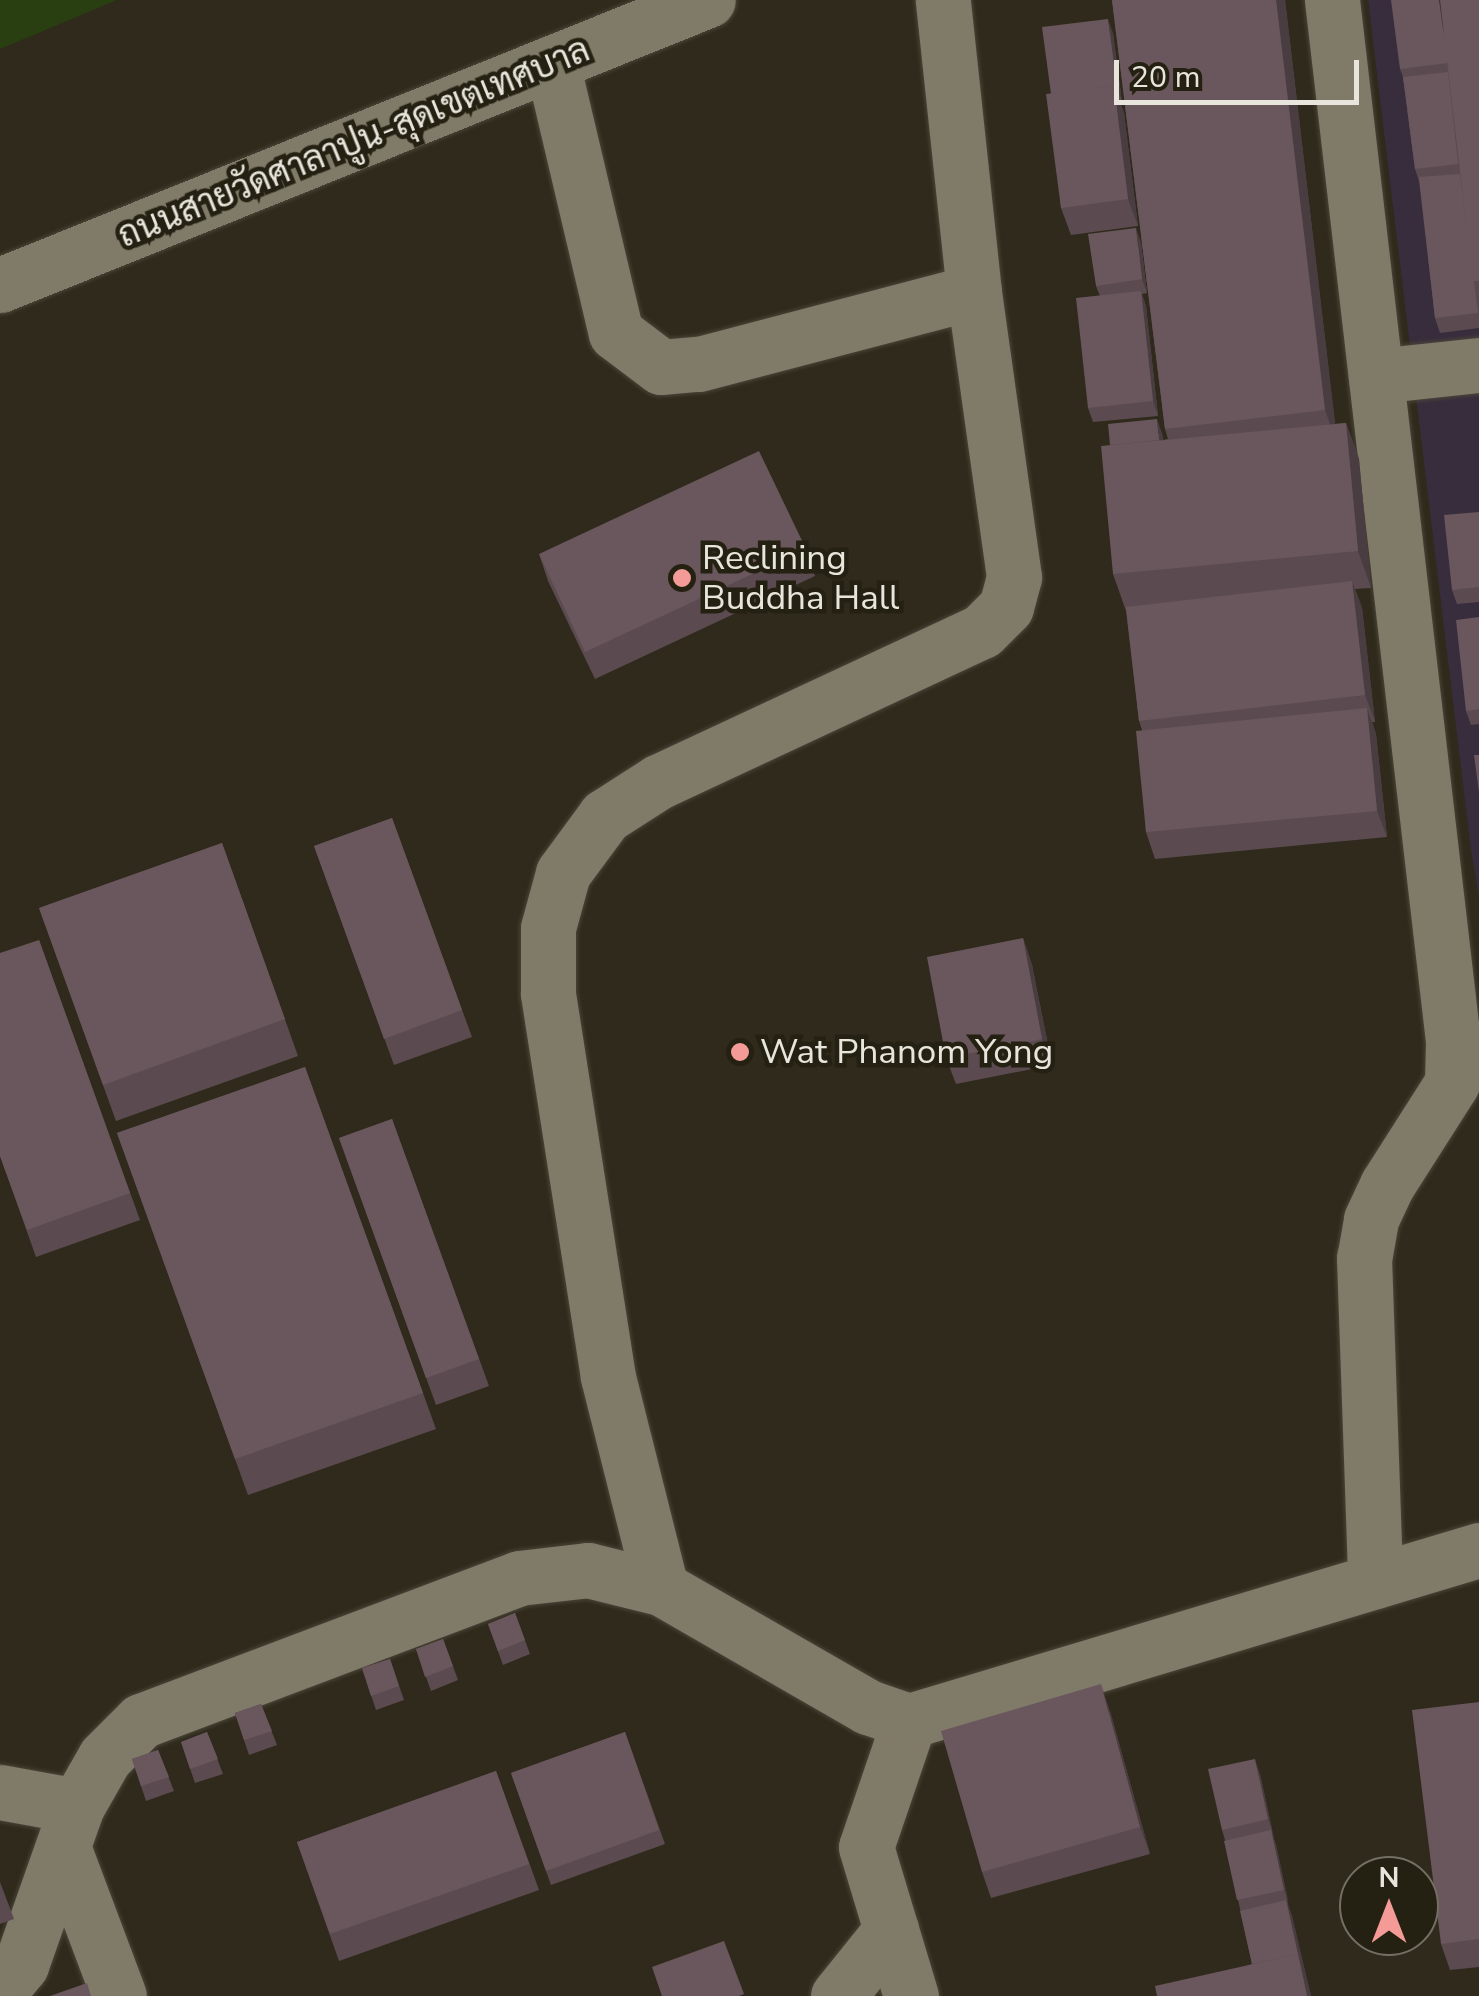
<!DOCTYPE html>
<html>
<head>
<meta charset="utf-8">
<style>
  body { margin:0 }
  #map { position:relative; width:1479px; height:1996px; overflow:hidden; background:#2f2a1b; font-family:"Nunito Sans",Sarabun,sans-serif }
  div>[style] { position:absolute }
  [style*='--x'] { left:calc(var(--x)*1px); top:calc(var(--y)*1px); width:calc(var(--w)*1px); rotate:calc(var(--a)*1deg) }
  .commercial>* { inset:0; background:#382d3d }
  .green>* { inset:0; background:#293f11 }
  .roads { filter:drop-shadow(0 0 2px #494539) drop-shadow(0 0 2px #494539) }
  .minor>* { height:55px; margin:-27.5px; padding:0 27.5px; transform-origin:27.5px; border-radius:27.5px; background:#807a69 }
  .wall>* { inset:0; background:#5b4b50 }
  .shaded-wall>* { inset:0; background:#4a3d41 }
  .building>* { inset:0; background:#6a575d }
  .dots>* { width:28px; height:28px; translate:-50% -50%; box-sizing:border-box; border:5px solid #252112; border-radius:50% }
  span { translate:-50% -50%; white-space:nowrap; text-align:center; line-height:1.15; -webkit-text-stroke:9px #252112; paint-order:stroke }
  .street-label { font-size:35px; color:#e8e5dc }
  .poi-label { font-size:35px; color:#e8e5dc }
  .left { translate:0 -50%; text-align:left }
  .north { position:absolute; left:1339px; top:1856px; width:100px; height:100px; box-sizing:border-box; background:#252112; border:2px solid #736f63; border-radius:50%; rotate:0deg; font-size:28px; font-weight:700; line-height:40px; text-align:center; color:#e8e5dc }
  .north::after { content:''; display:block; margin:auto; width:35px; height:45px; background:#f59b97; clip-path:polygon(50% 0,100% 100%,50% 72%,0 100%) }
  .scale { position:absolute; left:1114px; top:60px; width:245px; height:45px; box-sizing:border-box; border:5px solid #e8e5dc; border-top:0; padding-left:12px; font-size:30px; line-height:35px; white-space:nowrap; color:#e8e5dc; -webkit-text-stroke:8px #252112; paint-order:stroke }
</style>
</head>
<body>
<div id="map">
  <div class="commercial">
    <div style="clip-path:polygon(1368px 0,1479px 0,1479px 897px,1471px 850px)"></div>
  </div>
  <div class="green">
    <div style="clip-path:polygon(0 0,117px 0,0 49px)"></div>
  </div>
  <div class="roads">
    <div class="minor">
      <div style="--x:1332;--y:0;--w:1048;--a:83.37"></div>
      <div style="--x:1453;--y:1041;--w:42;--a:91.4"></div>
      <div style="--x:1452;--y:1083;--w:121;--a:122.5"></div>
      <div style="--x:1387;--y:1185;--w:38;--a:115"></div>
      <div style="--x:1371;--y:1220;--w:39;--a:100"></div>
      <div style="--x:1364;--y:1258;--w:323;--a:88"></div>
      <div style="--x:552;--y:63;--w:277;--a:76.7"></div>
      <div style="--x:616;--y:333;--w:56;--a:37.1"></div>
      <div style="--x:661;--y:367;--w:38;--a:-5"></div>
      <div style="--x:699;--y:364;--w:284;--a:-14.7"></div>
      <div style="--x:0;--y:285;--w:763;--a:-21.93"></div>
      <div style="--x:1376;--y:376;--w:104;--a:-6.1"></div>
      <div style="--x:661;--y:1588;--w:218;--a:-104.1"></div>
      <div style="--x:608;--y:1377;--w:389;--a:-98.9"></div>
      <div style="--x:548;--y:993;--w:65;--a:-90"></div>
      <div style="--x:548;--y:928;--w:57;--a:-74.7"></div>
      <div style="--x:563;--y:873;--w:71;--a:-53.6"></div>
      <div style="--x:605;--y:816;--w:63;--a:-32.7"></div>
      <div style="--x:658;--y:782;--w:357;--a:-25"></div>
      <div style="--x:982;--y:631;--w:34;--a:-45"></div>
      <div style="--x:1006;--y:607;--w:31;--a:-75"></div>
      <div style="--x:1014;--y:577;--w:288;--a:-98"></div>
      <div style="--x:974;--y:292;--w:294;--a:-96.1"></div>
      <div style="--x:909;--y:1721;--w:133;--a:108.8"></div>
      <div style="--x:866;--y:1847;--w:156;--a:73.2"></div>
      <div style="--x:0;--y:1792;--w:78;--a:10.3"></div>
      <div style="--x:63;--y:1847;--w:159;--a:69.4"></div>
      <div style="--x:0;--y:1990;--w:33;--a:-50"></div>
      <div style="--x:21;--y:1965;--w:169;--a:-70.6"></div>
      <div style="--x:77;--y:1806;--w:56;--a:-60.3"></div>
      <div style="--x:105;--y:1757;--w:51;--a:-45"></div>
      <div style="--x:141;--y:1721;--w:404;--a:-20.7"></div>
      <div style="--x:519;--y:1578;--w:69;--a:-6.6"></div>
      <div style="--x:588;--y:1570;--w:75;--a:13.9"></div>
      <div style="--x:661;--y:1588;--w:239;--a:29.9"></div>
      <div style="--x:868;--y:1707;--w:43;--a:18.9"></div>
      <div style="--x:909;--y:1721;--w:595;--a:-16.7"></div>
      <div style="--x:838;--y:1996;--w:85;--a:-51.2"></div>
    </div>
  </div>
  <div class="wall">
    <div style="clip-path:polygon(1112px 0,1285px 0,1335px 424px,1346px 423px,1359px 459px,1371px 588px,1355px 589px,1362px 608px,1375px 722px,1372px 722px,1376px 734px,1387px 837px,1155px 859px,1146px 832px,1142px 730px,1139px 721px,1126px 611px,1113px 574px,1110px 445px,1162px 433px,1163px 440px,1168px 439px,1165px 429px)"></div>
    <div style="clip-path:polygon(1479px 0,1479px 328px,1440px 333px,1435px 318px,1419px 181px,1415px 169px,1403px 77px,1400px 69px)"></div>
    <div style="clip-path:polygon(1113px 33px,1122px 102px,1120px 102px,1124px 113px,1138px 226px,1071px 235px,1061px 208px,1051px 94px)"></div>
    <div style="clip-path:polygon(1141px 242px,1147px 293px,1142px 294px,1146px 306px,1158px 416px,1093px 422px,1088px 408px,1100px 296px,1096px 286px)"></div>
    <div style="clip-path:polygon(1479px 512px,1479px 602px,1457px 604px,1452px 590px)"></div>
    <div style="clip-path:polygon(806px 549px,815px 576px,595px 679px,548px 581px,539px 554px)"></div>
    <div style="clip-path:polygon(1479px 617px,1479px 724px,1471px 725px,1466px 711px)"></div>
    <div style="clip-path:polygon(392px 818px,472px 1037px,394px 1065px,314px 846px)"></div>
    <div style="clip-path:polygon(222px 843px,298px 1056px,116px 1121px,39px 908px)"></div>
    <div style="clip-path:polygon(1023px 938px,1032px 965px,1052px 1065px,956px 1084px,946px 1058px)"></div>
    <div style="clip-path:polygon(39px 940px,140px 1220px,36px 1257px,0 1156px)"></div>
    <div style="clip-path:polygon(305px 1067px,436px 1429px,248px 1495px,117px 1133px)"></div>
    <div style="clip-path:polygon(392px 1119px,489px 1386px,436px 1405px,339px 1138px)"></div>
    <div style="clip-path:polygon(515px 1613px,530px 1654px,503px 1665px,488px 1624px)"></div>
    <div style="clip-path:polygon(443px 1639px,458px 1680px,431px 1691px,416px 1649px)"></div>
    <div style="clip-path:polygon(390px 1659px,404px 1700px,376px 1710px,362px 1668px)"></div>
    <div style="clip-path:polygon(1479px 1702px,1479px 1967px,1450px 1970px,1441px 1944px)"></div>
    <div style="clip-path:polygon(261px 1704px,277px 1745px,249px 1755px,235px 1713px)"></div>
    <div style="clip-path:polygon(1110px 1711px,1150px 1854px,991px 1898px,982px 1872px)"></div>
    <div style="clip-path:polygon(207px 1732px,223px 1774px,195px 1783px,181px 1742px)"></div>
    <div style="clip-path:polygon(625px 1732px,665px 1844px,551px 1885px,511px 1773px)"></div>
    <div style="clip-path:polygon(158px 1750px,174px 1791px,146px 1801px,132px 1759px)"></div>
    <div style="clip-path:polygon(496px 1771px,539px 1890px,339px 1961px,297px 1842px)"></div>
    <div style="clip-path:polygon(1260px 1774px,1288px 1904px,1311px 1996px,1157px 1996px,1252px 1964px,1225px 1840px,1222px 1830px)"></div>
    <div style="clip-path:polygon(0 1882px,14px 1919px,0 1924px)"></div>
  </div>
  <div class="shaded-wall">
    <div style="clip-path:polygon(1276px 0,1285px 0,1338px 447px,1325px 410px)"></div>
    <div style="clip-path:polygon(1108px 19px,1113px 33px,1122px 102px,1117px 88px)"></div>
    <div style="clip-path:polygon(1114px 86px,1124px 113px,1138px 226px,1128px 199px)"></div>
    <div style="clip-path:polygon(1136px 228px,1141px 242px,1147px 293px,1142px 279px)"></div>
    <div style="clip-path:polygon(1141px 291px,1146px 306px,1158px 416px,1153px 401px)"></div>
    <div style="clip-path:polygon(1157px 419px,1162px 433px,1166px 470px,1161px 456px)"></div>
    <div style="clip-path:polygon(1346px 423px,1359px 459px,1371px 588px,1358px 551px)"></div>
    <div style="clip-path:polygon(1352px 581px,1362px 608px,1375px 722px,1365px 695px)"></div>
    <div style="clip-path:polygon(1367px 708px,1376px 734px,1387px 837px,1377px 811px)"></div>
    <div style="clip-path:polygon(1023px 938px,1032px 965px,1052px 1065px,1042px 1039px)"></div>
    <div style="clip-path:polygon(1101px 1684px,1110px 1711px,1150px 1854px,1140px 1827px)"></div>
    <div style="clip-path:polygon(1255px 1759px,1260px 1774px,1273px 1833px,1268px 1819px)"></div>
    <div style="clip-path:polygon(1271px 1830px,1276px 1844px,1289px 1904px,1284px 1890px)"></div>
    <div style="clip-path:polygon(1286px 1900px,1292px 1915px,1311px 1996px,1307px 1996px)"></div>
  </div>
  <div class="building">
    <div style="clip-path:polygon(1112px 0,1276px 0,1325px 410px,1165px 429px)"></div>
    <div style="clip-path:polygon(1391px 0,1439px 0,1448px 63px,1400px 69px)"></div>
    <div style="clip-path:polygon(1440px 0,1479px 0,1479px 281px,1473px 281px)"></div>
    <div style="clip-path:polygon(1108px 19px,1117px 88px,1114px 88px,1114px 86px,1051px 94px,1042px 27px)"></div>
    <div style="clip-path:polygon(1448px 72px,1458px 164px,1415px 169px,1403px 77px)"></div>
    <div style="clip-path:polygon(1114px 86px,1128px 199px,1061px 208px,1046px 94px)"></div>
    <div style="clip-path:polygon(1460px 174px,1478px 313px,1435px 318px,1419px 177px)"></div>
    <div style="clip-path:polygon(1136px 228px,1142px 279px,1096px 286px,1088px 234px)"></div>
    <div style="clip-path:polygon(1141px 291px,1153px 401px,1088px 408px,1076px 298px)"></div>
    <div style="clip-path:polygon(1157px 419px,1159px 440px,1110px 445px,1108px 424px)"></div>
    <div style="clip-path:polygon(1346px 423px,1358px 551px,1113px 574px,1101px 446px)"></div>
    <div style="clip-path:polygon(759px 451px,806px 549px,585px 652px,539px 554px)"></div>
    <div style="clip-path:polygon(1479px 512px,1479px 587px,1452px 590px,1444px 515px)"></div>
    <div style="clip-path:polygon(1352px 581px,1365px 695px,1139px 721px,1126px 607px)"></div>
    <div style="clip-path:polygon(1479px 617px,1479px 709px,1466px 711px,1456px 620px)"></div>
    <div style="clip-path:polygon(1367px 708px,1377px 811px,1146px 832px,1136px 731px)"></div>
    <div style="clip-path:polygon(1474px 755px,1479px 755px,1479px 792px)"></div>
    <div style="clip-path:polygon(392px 818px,462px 1010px,384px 1039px,314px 846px)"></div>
    <div style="clip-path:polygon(222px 843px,285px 1019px,103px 1085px,39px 908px)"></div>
    <div style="clip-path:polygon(1023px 938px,1042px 1039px,946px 1058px,927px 957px)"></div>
    <div style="clip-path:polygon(39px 940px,130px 1193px,27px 1230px,0 1156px,0 953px)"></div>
    <div style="clip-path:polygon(305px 1067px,423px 1393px,235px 1459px,117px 1133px)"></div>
    <div style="clip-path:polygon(392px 1119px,479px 1359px,426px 1378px,339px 1138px)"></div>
    <div style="clip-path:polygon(515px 1613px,525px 1640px,498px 1651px,488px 1624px)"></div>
    <div style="clip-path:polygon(443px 1639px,453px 1666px,425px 1677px,416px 1649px)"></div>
    <div style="clip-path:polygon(390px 1659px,399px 1686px,371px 1696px,362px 1668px)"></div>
    <div style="clip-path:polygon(1101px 1684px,1140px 1827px,982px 1872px,941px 1731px)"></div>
    <div style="clip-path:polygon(1479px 1702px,1479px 1939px,1441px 1944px,1412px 1710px)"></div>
    <div style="clip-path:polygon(261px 1704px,272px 1731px,244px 1740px,235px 1713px)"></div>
    <div style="clip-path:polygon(207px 1732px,218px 1759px,190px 1769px,181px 1742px)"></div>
    <div style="clip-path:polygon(625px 1732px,659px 1830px,546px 1871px,511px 1773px)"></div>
    <div style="clip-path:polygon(158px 1750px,169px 1777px,141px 1786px,132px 1759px)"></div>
    <div style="clip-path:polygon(1255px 1759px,1268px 1819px,1222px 1830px,1208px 1769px)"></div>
    <div style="clip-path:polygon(496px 1771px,529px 1864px,330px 1934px,297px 1842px)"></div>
    <div style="clip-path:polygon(1271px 1830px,1284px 1890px,1237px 1900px,1224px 1841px)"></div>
    <div style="clip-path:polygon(1286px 1900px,1299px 1959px,1298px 1954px,1252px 1964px,1240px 1911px)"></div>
    <div style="clip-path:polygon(724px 1941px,744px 1994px,739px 1996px,662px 1996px,652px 1967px)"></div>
    <div style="clip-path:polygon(1298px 1954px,1307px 1996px,1157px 1996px,1155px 1986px)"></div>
    <div style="clip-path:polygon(87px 1983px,91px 1996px,50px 1996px)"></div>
  </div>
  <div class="dots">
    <div style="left:682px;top:578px;background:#f59b97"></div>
    <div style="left:740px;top:1052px;background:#f59b97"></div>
  </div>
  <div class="street-label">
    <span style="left:354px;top:143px;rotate:-22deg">ถนนสายวัดศาลาปูน-สุดเขตเทศบาล</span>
  </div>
  <div class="poi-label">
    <span class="left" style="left:702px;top:578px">Reclining<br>Buddha Hall</span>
    <span class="left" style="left:760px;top:1052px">Wat Phanom Yong</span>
  </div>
  <div class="north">N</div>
  <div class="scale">20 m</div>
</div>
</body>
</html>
